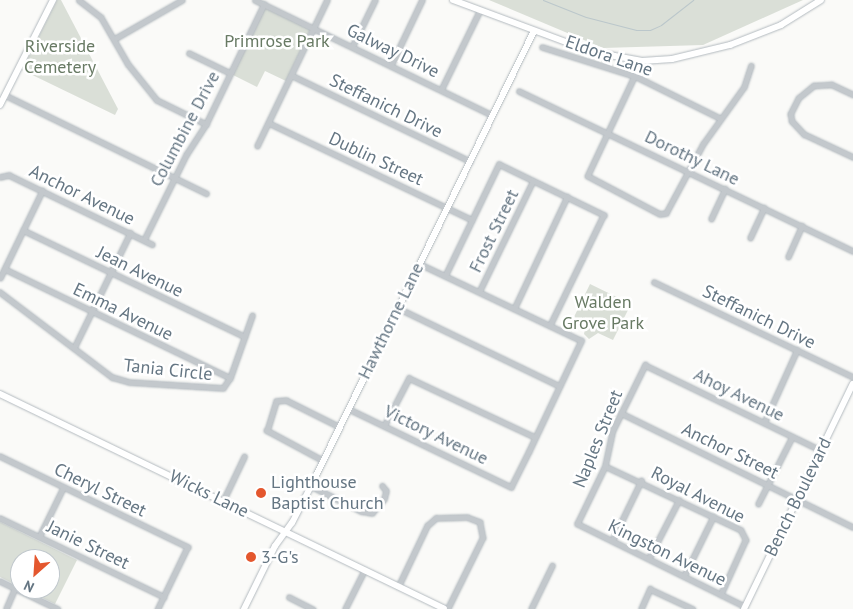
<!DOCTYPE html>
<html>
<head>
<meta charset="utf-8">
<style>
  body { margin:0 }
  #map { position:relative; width:853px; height:609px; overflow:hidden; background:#fafaf8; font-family:"PT Sans",sans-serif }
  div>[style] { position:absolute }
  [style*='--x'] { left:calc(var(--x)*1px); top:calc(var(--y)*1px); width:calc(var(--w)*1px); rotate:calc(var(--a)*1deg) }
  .green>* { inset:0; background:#dadfd7 }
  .stream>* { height:1px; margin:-0.5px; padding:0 0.5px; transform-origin:0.5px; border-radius:0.5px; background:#bbc7cb }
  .roads { filter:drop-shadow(0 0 1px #b3babf) drop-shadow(0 0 1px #b3babf) }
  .street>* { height:4.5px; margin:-2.25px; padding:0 2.25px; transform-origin:2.25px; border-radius:2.25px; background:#c3c8cc }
  .secondary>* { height:6px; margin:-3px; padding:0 3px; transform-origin:3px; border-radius:3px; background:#fff }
  .dots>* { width:14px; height:14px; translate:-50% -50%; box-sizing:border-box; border:2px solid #fff; border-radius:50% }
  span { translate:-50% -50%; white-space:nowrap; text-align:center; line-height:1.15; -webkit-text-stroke:5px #fff; paint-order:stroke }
  .park-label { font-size:18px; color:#687a64 }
  .street-label { font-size:18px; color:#657683 }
  .poi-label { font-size:18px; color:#657683 }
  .left { translate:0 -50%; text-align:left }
  .north { position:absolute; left:10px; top:549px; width:50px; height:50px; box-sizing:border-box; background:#fff; border:1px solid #c1c8cd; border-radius:50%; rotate:206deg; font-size:14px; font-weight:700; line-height:20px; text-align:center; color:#657683 }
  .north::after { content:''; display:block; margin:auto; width:18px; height:22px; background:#e4572e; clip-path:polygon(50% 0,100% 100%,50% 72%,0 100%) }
</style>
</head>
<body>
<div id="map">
  <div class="green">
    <div style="clip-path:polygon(57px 0,61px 0,118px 109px,115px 115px,22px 70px)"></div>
    <div style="clip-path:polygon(489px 0,803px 0,703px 45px,603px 48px)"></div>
    <div style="clip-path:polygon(265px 6px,310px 30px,286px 81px,265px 71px,257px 87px,233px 75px)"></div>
    <div style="clip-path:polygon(590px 284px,631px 304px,613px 340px,598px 333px,589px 339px,584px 334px,586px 324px,574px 317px)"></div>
    <div style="clip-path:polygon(0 522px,77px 560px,55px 604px,24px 589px,50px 589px,50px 559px,20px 559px,20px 587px,0 577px)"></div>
  </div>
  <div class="stream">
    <div style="--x:543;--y:0;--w:46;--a:21.6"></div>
    <div style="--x:586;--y:17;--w:52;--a:14.6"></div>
    <div style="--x:636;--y:30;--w:14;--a:0"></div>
    <div style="--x:650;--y:30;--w:12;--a:-24"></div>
    <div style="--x:661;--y:25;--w:41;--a:-38"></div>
  </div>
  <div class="roads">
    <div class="street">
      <div style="--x:79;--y:0;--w:28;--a:38"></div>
      <div style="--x:101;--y:17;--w:54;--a:60.1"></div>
      <div style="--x:128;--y:64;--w:46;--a:51.1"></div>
      <div style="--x:157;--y:100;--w:55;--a:26.1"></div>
      <div style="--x:255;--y:0;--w:263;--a:25.9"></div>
      <div style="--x:116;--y:38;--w:76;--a:-29.9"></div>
      <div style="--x:352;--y:47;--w:52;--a:-63.9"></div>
      <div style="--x:542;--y:47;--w:100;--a:17.5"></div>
      <div style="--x:637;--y:77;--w:93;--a:26.3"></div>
      <div style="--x:189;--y:53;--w:46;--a:26"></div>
      <div style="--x:642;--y:61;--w:127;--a:115.2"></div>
      <div style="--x:588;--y:176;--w:81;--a:27.8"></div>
      <div style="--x:660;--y:214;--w:6;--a:-9"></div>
      <div style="--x:666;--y:213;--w:78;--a:-61.8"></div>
      <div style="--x:703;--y:144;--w:70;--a:-54.3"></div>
      <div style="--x:744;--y:87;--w:22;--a:-72"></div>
      <div style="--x:391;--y:65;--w:72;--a:-64.5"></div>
      <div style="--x:291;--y:75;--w:199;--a:25.7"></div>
      <div style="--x:441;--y:90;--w:89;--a:-64"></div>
      <div style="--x:519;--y:91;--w:370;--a:25.6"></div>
      <div style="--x:5;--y:95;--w:224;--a:26"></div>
      <div style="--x:853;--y:95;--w:23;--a:-155"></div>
      <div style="--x:832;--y:85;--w:18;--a:177"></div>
      <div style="--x:814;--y:86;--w:19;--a:141"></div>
      <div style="--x:799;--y:98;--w:18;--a:117"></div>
      <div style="--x:791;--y:114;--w:7;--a:82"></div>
      <div style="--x:792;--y:121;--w:18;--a:47"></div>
      <div style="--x:804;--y:134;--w:54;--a:25.1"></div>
      <div style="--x:269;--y:123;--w:225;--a:25.5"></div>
      <div style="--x:257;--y:146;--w:162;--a:-64.4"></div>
      <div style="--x:0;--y:177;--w:9;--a:-13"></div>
      <div style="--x:9;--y:175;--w:159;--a:25.8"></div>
      <div style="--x:711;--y:219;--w:33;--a:-65"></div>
      <div style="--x:23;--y:230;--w:246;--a:25.7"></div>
      <div style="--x:750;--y:238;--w:33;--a:-65"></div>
      <div style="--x:144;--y:240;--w:95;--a:-63.7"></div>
      <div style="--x:186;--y:155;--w:37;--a:-57"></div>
      <div style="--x:206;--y:124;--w:133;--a:-64.2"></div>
      <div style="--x:788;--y:257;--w:34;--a:-66"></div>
      <div style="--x:5;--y:269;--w:250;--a:25.8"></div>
      <div style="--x:445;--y:276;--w:124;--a:-64.3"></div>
      <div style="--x:499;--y:164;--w:117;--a:25.9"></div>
      <div style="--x:604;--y:215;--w:123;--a:115.9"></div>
      <div style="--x:0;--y:278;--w:97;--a:-64.2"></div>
      <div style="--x:654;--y:282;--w:221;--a:25.5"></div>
      <div style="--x:0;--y:292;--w:141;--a:37.2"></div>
      <div style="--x:112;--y:377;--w:18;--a:16"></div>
      <div style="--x:129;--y:382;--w:94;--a:3.7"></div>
      <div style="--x:223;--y:388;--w:12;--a:-55"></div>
      <div style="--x:230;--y:378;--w:66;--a:-70.5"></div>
      <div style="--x:479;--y:292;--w:123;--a:-64.1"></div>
      <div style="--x:398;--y:308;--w:179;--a:25.8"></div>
      <div style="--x:514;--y:309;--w:124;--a:-64.7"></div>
      <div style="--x:74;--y:348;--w:128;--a:-64"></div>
      <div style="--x:349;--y:409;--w:180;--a:25.7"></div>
      <div style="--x:511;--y:487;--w:40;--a:-63.4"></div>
      <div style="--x:529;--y:451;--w:122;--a:-64.7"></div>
      <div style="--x:581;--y:341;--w:179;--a:-154.6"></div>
      <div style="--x:621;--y:413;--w:258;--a:26.2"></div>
      <div style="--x:764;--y:423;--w:80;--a:-65.7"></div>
      <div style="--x:384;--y:426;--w:54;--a:-62.5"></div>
      <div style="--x:409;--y:378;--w:139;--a:25.1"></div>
      <div style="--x:0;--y:456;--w:209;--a:25.8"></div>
      <div style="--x:188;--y:547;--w:69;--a:115.8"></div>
      <div style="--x:323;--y:461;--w:64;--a:-151.8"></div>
      <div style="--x:267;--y:431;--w:31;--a:-73"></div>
      <div style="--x:276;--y:401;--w:10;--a:-6"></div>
      <div style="--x:286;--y:400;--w:60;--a:26.6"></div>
      <div style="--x:605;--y:466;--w:150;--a:25.2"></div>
      <div style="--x:741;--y:530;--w:11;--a:63"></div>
      <div style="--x:746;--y:540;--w:60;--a:114.4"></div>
      <div style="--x:311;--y:486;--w:56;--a:26.6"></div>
      <div style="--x:361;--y:511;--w:11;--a:10"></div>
      <div style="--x:372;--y:513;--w:18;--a:-49"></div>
      <div style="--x:384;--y:499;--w:8;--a:-76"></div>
      <div style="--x:386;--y:491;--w:6;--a:-129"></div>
      <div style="--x:223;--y:501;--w:49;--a:-64.5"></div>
      <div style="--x:758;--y:504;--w:75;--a:-63.1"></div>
      <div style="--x:0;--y:518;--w:182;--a:25.7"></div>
      <div style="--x:39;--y:537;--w:55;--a:-63.9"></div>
      <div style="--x:612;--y:541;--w:67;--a:-64.2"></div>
      <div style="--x:649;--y:558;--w:65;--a:-62.7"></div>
      <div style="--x:684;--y:576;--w:66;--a:-63.8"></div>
      <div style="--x:0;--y:581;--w:64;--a:25.8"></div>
      <div style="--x:398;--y:587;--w:68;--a:-64.6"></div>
      <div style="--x:427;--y:526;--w:12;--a:-42"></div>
      <div style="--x:436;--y:518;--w:31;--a:-2"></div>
      <div style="--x:467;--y:517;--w:14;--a:21"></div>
      <div style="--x:480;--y:522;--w:16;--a:79"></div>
      <div style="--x:483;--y:538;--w:79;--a:116.2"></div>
      <div style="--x:289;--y:597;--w:27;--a:27"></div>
      <div style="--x:745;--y:607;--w:187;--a:-153.7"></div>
      <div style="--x:577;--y:524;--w:64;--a:-64.2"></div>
      <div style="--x:605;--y:466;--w:35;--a:-78"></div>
      <div style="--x:612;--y:432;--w:75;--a:-63.8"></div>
      <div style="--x:645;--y:365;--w:195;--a:25.9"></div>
      <div style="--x:6;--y:609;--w:23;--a:-67"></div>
      <div style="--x:345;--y:609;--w:42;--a:-63.4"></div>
      <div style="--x:531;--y:609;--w:48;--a:-64"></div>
      <div style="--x:641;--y:609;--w:22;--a:-66"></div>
      <div style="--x:650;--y:589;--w:47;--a:24.9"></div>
    </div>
    <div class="secondary">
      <div style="--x:453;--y:0;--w:149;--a:20.4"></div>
      <div style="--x:593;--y:52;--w:50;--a:10.4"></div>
      <div style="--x:642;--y:61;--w:30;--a:-4"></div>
      <div style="--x:672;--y:59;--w:60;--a:-13.6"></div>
      <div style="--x:730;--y:45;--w:55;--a:-21.4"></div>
      <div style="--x:781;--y:25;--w:47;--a:-32"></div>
      <div style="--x:0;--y:105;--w:118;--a:-63.2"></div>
      <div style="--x:0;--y:394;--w:493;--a:25.8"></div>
      <div style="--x:244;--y:609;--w:70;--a:-63.8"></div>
      <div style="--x:275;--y:546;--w:29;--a:-54"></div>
      <div style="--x:292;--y:523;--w:42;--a:-62.8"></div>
      <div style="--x:311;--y:486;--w:507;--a:-63.89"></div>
      <div style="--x:744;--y:609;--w:250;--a:-64.2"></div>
    </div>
  </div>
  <div class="dots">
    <div style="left:261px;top:493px;background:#e4572e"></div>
    <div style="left:251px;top:557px;background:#e4572e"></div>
  </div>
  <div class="park-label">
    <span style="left:277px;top:41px">Primrose Park</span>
    <span style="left:60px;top:57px">Riverside<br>Cemetery</span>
    <span style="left:603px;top:313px">Walden<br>Grove Park</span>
  </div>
  <div class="street-label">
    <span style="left:393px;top:51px;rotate:26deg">Galway Drive</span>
    <span style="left:609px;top:56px;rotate:19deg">Eldora Lane</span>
    <span style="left:386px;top:106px;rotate:26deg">Steffanich Drive</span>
    <span style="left:185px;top:129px;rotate:-62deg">Columbine Drive</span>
    <span style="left:692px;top:158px;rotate:26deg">Dorothy Lane</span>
    <span style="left:376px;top:159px;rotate:25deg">Dublin Street</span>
    <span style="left:82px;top:195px;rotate:26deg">Anchor Avenue</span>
    <span style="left:494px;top:231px;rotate:-64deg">Frost Street</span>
    <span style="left:140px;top:272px;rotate:26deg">Jean Avenue</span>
    <span style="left:123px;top:312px;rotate:26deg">Emma Avenue</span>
    <span style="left:759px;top:317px;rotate:26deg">Steffanich Drive</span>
    <span style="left:391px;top:321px;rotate:-64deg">Hawthorne Lane</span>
    <span style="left:168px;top:370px;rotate:6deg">Tania Circle</span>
    <span style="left:739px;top:395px;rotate:26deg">Ahoy Avenue</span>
    <span style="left:436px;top:435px;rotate:26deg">Victory Avenue</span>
    <span style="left:598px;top:439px;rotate:-68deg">Naples Street</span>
    <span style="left:730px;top:451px;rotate:26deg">Anchor Street</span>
    <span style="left:100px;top:490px;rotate:26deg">Cheryl Street</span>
    <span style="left:209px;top:494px;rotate:26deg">Wicks Lane</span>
    <span style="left:698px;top:495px;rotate:27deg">Royal Avenue</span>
    <span style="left:798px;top:497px;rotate:-64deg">Bench Boulevard</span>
    <span style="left:88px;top:545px;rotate:26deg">Janie Street</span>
    <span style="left:667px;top:553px;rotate:26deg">Kingston Avenue</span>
  </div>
  <div class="poi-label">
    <span class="left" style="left:271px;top:493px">Lighthouse<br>Baptist Church</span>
    <span class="left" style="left:261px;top:557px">3-G's</span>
  </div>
  <div class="north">N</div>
</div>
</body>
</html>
